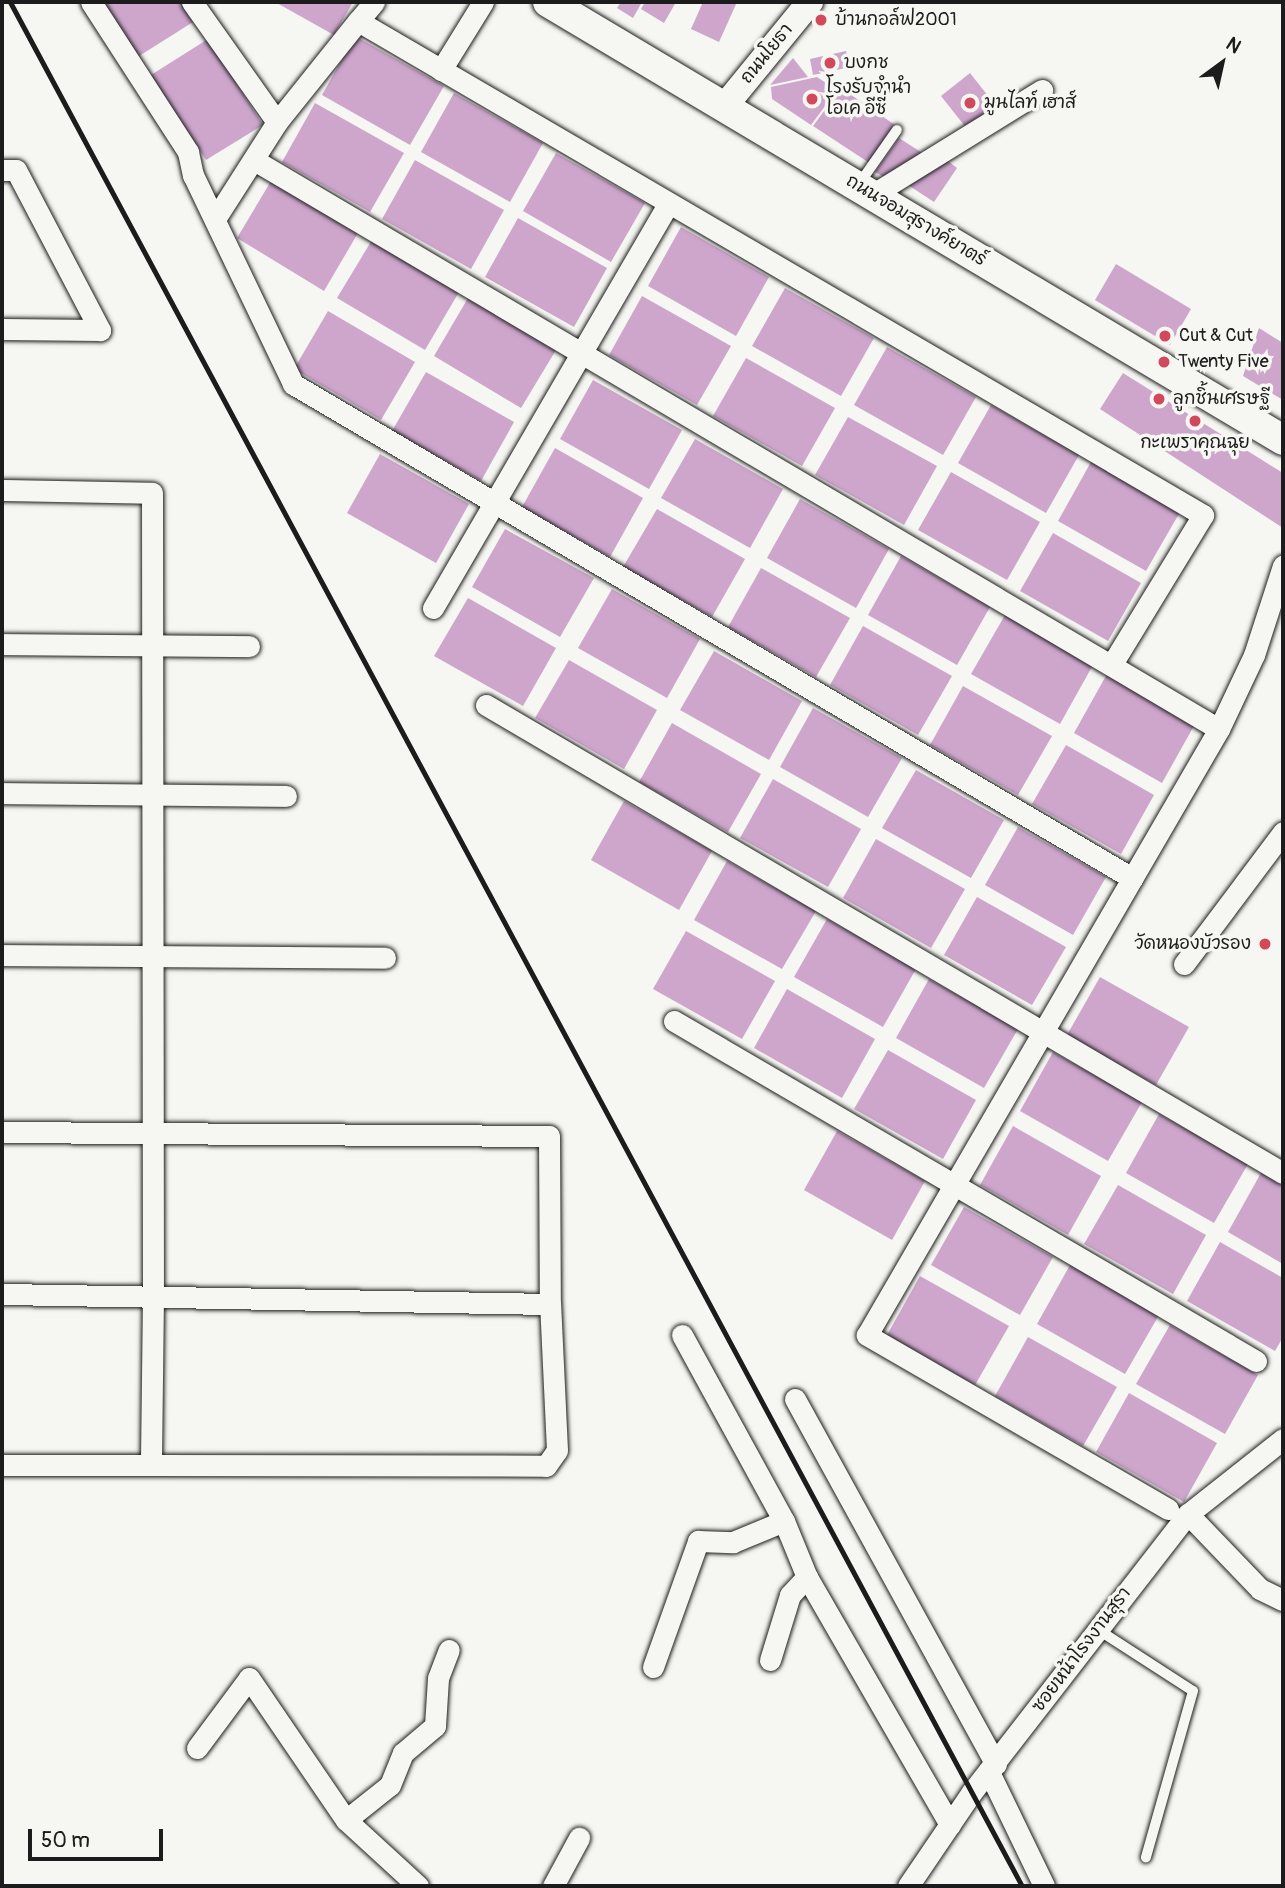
<!DOCTYPE html>
<html>
<head>
<meta charset="utf-8">
<style>
  body { margin:0 }
  #map { position:relative; width:1285px; height:1888px; overflow:hidden; background:#f6f6f2; font-family:Pangolin,"Playpen Sans Thai",sans-serif }
  div>[style] { position:absolute }
  [style*='--x'] { left:calc(var(--x)*1px); top:calc(var(--y)*1px); width:calc(var(--w)*1px); rotate:calc(var(--a)*1deg) }
  .building>* { inset:0; background:#cea6cc }
  .roads { filter:drop-shadow(0 0 2px #1c1c1c) drop-shadow(0 0 2px #1c1c1c) }
  .service>* { height:10px; margin:-5px; padding:0 5px; transform-origin:5px; border-radius:5px; background:#f6f6f2 }
  .minor>* { height:21px; margin:-10.5px; padding:0 10.5px; transform-origin:10.5px; border-radius:10.5px; background:#f6f6f2 }
  .tertiary>* { height:26px; margin:-13px; padding:0 13px; transform-origin:13px; border-radius:13px; background:#f6f6f2 }
  .secondary>* { height:30px; margin:-15px; padding:0 15px; transform-origin:15px; border-radius:15px; background:#f6f6f2 }
  .rail>* { height:5px; margin:-2.5px; padding:0 2.5px; transform-origin:2.5px; border-radius:2.5px; background:#1c1c1c }
  .dots>* { width:19px; height:19px; translate:-50% -50%; box-sizing:border-box; border:4px solid #f6f6f2; border-radius:50% }
  span { translate:-50% -50%; white-space:nowrap; text-align:center; line-height:1.15; -webkit-text-stroke:7px #f6f6f2; paint-order:stroke }
  .poi-label { font-size:18px; color:#1c1c1c }
  .left { translate:0 -50%; text-align:left }
  .right { translate:-100% -50%; text-align:right }
  .street-label { font-size:18px; color:#1c1c1c }
  .frame { position:absolute; inset:0; border:4px solid #1c1c1c; pointer-events:none }
  .north { position:absolute; left:1187px; top:28px; width:70px; height:70px; -webkit-text-stroke:5px #f6f6f2; paint-order:stroke; rotate:33deg; font-size:19px; font-weight:700; line-height:28px; text-align:center; color:#1c1c1c }
  .north::after { content:''; display:block; margin:auto; width:24px; height:32px; background:#1c1c1c; clip-path:polygon(50% 0,100% 100%,50% 72%,0 100%) }
  .scale { position:absolute; left:28px; top:1829px; width:135px; height:32px; box-sizing:border-box; border:4px solid #1c1c1c; border-top:0; padding-left:9px; font-size:21px; line-height:24px; white-space:nowrap; color:#1c1c1c; -webkit-text-stroke:5px #f6f6f2; paint-order:stroke }
</style>
</head>
<body>
<div id="map">
  <div class="building">
    <div style="clip-path:polygon(101px 2px,181px 2px,193px 22px,136px 58px)"></div>
    <div style="clip-path:polygon(275px 2px,353px 2px,334px 35px)"></div>
    <div style="clip-path:polygon(621px 2px,642px 2px,633px 18px,617px 8px)"></div>
    <div style="clip-path:polygon(645px 2px,676px 2px,664px 23px,641px 9px)"></div>
    <div style="clip-path:polygon(703px 2px,737px 2px,719px 42px,691px 29px)"></div>
    <div style="clip-path:polygon(355px 36px,444px 86px,410px 145px,322px 95px)"></div>
    <div style="clip-path:polygon(208px 39px,263px 125px,206px 160px,151px 75px)"></div>
    <div style="clip-path:polygon(846px 51px,850px 67px,813px 75px,810px 59px)"></div>
    <div style="clip-path:polygon(793px 58px,808px 77px,770px 85px)"></div>
    <div style="clip-path:polygon(970px 73px,1000px 111px,971px 134px,941px 96px)"></div>
    <div style="clip-path:polygon(817px 77px,837px 90px,811px 125px,772px 99px,771px 87px)"></div>
    <div style="clip-path:polygon(841px 88px,898px 127px,871px 164px,813px 126px)"></div>
    <div style="clip-path:polygon(454px 93px,543px 143px,510px 202px,421px 152px)"></div>
    <div style="clip-path:polygon(315px 103px,404px 153px,370px 212px,282px 162px)"></div>
    <div style="clip-path:polygon(899px 138px,927px 156px,888px 179px,875px 172px)"></div>
    <div style="clip-path:polygon(556px 153px,645px 203px,611px 262px,523px 211px)"></div>
    <div style="clip-path:polygon(415px 160px,504px 210px,471px 269px,382px 219px)"></div>
    <div style="clip-path:polygon(948px 161px,957px 168px,934px 202px,905px 183px)"></div>
    <div style="clip-path:polygon(271px 181px,358px 233px,324px 291px,237px 238px)"></div>
    <div style="clip-path:polygon(518px 218px,607px 268px,574px 327px,485px 277px)"></div>
    <div style="clip-path:polygon(681px 227px,769px 277px,736px 336px,648px 286px)"></div>
    <div style="clip-path:polygon(372px 240px,459px 292px,425px 350px,337px 298px)"></div>
    <div style="clip-path:polygon(1116px 264px,1191px 309px,1170px 345px,1095px 300px)"></div>
    <div style="clip-path:polygon(785px 288px,874px 338px,841px 396px,752px 346px)"></div>
    <div style="clip-path:polygon(642px 296px,731px 346px,697px 405px,609px 355px)"></div>
    <div style="clip-path:polygon(468px 298px,556px 350px,521px 408px,434px 356px)"></div>
    <div style="clip-path:polygon(328px 311px,415px 362px,381px 420px,294px 369px)"></div>
    <div style="clip-path:polygon(1259px 328px,1283px 343px,1283px 400px,1243px 376px)"></div>
    <div style="clip-path:polygon(887px 347px,976px 397px,943px 455px,854px 405px)"></div>
    <div style="clip-path:polygon(746px 358px,835px 408px,802px 466px,713px 416px)"></div>
    <div style="clip-path:polygon(426px 372px,514px 422px,481px 481px,392px 431px)"></div>
    <div style="clip-path:polygon(1123px 373px,1283px 473px,1283px 528px,1100px 409px)"></div>
    <div style="clip-path:polygon(593px 380px,682px 430px,649px 489px,560px 439px)"></div>
    <div style="clip-path:polygon(991px 405px,1079px 455px,1046px 513px,958px 463px)"></div>
    <div style="clip-path:polygon(848px 417px,937px 466px,904px 525px,815px 475px)"></div>
    <div style="clip-path:polygon(695px 439px,783px 489px,750px 548px,661px 498px)"></div>
    <div style="clip-path:polygon(555px 448px,643px 498px,610px 557px,522px 507px)"></div>
    <div style="clip-path:polygon(380px 454px,469px 504px,436px 563px,347px 513px)"></div>
    <div style="clip-path:polygon(1091px 462px,1180px 512px,1146px 571px,1058px 521px)"></div>
    <div style="clip-path:polygon(951px 472px,1040px 522px,1007px 580px,918px 530px)"></div>
    <div style="clip-path:polygon(800px 499px,889px 549px,856px 608px,767px 558px)"></div>
    <div style="clip-path:polygon(657px 509px,745px 559px,712px 617px,623px 567px)"></div>
    <div style="clip-path:polygon(505px 529px,594px 578px,560px 637px,472px 587px)"></div>
    <div style="clip-path:polygon(1053px 533px,1141px 583px,1108px 641px,1020px 591px)"></div>
    <div style="clip-path:polygon(901px 556px,990px 607px,957px 665px,868px 615px)"></div>
    <div style="clip-path:polygon(761px 568px,850px 618px,816px 677px,728px 627px)"></div>
    <div style="clip-path:polygon(612px 589px,700px 639px,667px 698px,578px 648px)"></div>
    <div style="clip-path:polygon(468px 598px,556px 648px,523px 706px,434px 656px)"></div>
    <div style="clip-path:polygon(1005px 615px,1093px 665px,1060px 724px,971px 674px)"></div>
    <div style="clip-path:polygon(863px 626px,952px 676px,918px 735px,830px 685px)"></div>
    <div style="clip-path:polygon(714px 651px,802px 701px,769px 760px,680px 710px)"></div>
    <div style="clip-path:polygon(569px 660px,657px 710px,624px 769px,535px 718px)"></div>
    <div style="clip-path:polygon(1107px 674px,1195px 724px,1162px 783px,1074px 733px)"></div>
    <div style="clip-path:polygon(963px 686px,1052px 736px,1018px 795px,930px 745px)"></div>
    <div style="clip-path:polygon(813px 708px,902px 758px,868px 817px,780px 767px)"></div>
    <div style="clip-path:polygon(672px 723px,761px 774px,728px 832px,639px 782px)"></div>
    <div style="clip-path:polygon(1066px 745px,1154px 795px,1121px 854px,1032px 804px)"></div>
    <div style="clip-path:polygon(916px 770px,1004px 820px,971px 878px,882px 828px)"></div>
    <div style="clip-path:polygon(773px 779px,861px 829px,828px 887px,740px 838px)"></div>
    <div style="clip-path:polygon(624px 801px,712px 851px,679px 910px,591px 860px)"></div>
    <div style="clip-path:polygon(1018px 827px,1106px 877px,1073px 935px,985px 885px)"></div>
    <div style="clip-path:polygon(876px 839px,965px 889px,931px 948px,843px 898px)"></div>
    <div style="clip-path:polygon(727px 861px,816px 911px,782px 969px,694px 920px)"></div>
    <div style="clip-path:polygon(977px 897px,1066px 947px,1032px 1005px,944px 955px)"></div>
    <div style="clip-path:polygon(827px 919px,916px 969px,883px 1027px,794px 977px)"></div>
    <div style="clip-path:polygon(686px 931px,775px 981px,742px 1039px,653px 989px)"></div>
    <div style="clip-path:polygon(1100px 977px,1189px 1027px,1156px 1085px,1067px 1035px)"></div>
    <div style="clip-path:polygon(929px 979px,1018px 1029px,984px 1088px,896px 1038px)"></div>
    <div style="clip-path:polygon(787px 989px,875px 1039px,842px 1098px,754px 1048px)"></div>
    <div style="clip-path:polygon(888px 1050px,976px 1100px,943px 1159px,854px 1109px)"></div>
    <div style="clip-path:polygon(1053px 1052px,1142px 1102px,1108px 1161px,1020px 1111px)"></div>
    <div style="clip-path:polygon(1159px 1114px,1248px 1164px,1214px 1223px,1126px 1173px)"></div>
    <div style="clip-path:polygon(1013px 1126px,1101px 1176px,1068px 1235px,980px 1185px)"></div>
    <div style="clip-path:polygon(837px 1131px,925px 1181px,892px 1240px,804px 1190px)"></div>
    <div style="clip-path:polygon(1261px 1173px,1283px 1186px,1283px 1264px,1228px 1232px)"></div>
    <div style="clip-path:polygon(1118px 1185px,1206px 1235px,1173px 1294px,1084px 1244px)"></div>
    <div style="clip-path:polygon(964px 1207px,1053px 1257px,1020px 1315px,931px 1265px)"></div>
    <div style="clip-path:polygon(1220px 1242px,1283px 1278px,1283px 1337px,1275px 1351px,1187px 1301px)"></div>
    <div style="clip-path:polygon(1070px 1265px,1159px 1315px,1125px 1374px,1037px 1324px)"></div>
    <div style="clip-path:polygon(920px 1276px,1009px 1326px,975px 1385px,887px 1335px)"></div>
    <div style="clip-path:polygon(1170px 1325px,1258px 1375px,1225px 1434px,1136px 1384px)"></div>
    <div style="clip-path:polygon(1028px 1337px,1117px 1387px,1083px 1446px,995px 1396px)"></div>
    <div style="clip-path:polygon(1129px 1393px,1217px 1443px,1184px 1502px,1096px 1452px)"></div>
  </div>
  <div class="roads">
    <div class="service">
      <div style="--x:859;--y:184;--w:66;--a:-54.9"></div>
      <div style="--x:1097;--y:1629;--w:114;--a:32.9"></div>
      <div style="--x:1193;--y:1691;--w:173;--a:105.8"></div>
    </div>
    <div class="minor">
      <div style="--x:91;--y:2;--w:179;--a:57.1"></div>
      <div style="--x:188;--y:152;--w:24;--a:78"></div>
      <div style="--x:193;--y:175;--w:232;--a:64.4"></div>
      <div style="--x:293;--y:384;--w:974;--a:30.49"></div>
      <div style="--x:192;--y:2;--w:147;--a:54.7"></div>
      <div style="--x:374;--y:2;--w:25;--a:130"></div>
      <div style="--x:358;--y:21;--w:979;--a:30.31"></div>
      <div style="--x:1203;--y:515;--w:175;--a:121.4"></div>
      <div style="--x:441;--y:70;--w:80;--a:-58.3"></div>
      <div style="--x:254;--y:160;--w:1120;--a:30.53"></div>
      <div style="--x:2;--y:170;--w:14;--a:0"></div>
      <div style="--x:16;--y:170;--w:181;--a:62.3"></div>
      <div style="--x:100;--y:330;--w:98;--a:-179.4"></div>
      <div style="--x:872;--y:195;--w:200;--a:-31.7"></div>
      <div style="--x:215;--y:219;--w:115;--a:-57.4"></div>
      <div style="--x:277;--y:122;--w:129;--a:-51.3"></div>
      <div style="--x:2;--y:490;--w:150;--a:1.1"></div>
      <div style="--x:152;--y:493;--w:803;--a:89.93"></div>
      <div style="--x:153;--y:1296;--w:169;--a:90.7"></div>
      <div style="--x:151;--y:1465;--w:149;--a:180"></div>
      <div style="--x:433;--y:608;--w:467;--a:-59.8"></div>
      <div style="--x:2;--y:644;--w:247;--a:0.5"></div>
      <div style="--x:486;--y:705;--w:924;--a:30.42"></div>
      <div style="--x:2;--y:793;--w:284;--a:0.6"></div>
      <div style="--x:2;--y:955;--w:383;--a:0.4"></div>
      <div style="--x:1184;--y:964;--w:165;--a:-53.1"></div>
      <div style="--x:674;--y:1021;--w:674;--a:30.29"></div>
      <div style="--x:2;--y:1132;--w:547;--a:0.42"></div>
      <div style="--x:549;--y:1136;--w:168;--a:89.7"></div>
      <div style="--x:550;--y:1304;--w:548;--a:-178.95"></div>
      <div style="--x:682;--y:1335;--w:212;--a:61.3"></div>
      <div style="--x:795;--y:1399;--w:417;--a:61.2"></div>
      <div style="--x:151;--y:1465;--w:395;--a:0.1"></div>
      <div style="--x:546;--y:1466;--w:19;--a:-55"></div>
      <div style="--x:557;--y:1450;--w:146;--a:-92.7"></div>
      <div style="--x:1168;--y:1509;--w:348;--a:-150"></div>
      <div style="--x:867;--y:1335;--w:701;--a:-59.85"></div>
      <div style="--x:1219;--y:729;--w:82;--a:-64.7"></div>
      <div style="--x:1254;--y:655;--w:94;--a:-72"></div>
      <div style="--x:1188;--y:1514;--w:104;--a:46.2"></div>
      <div style="--x:1260;--y:1589;--w:25;--a:26"></div>
      <div style="--x:770;--y:1660;--w:68;--a:-72.9"></div>
      <div style="--x:790;--y:1595;--w:25;--a:-47"></div>
      <div style="--x:807;--y:1577;--w:286;--a:60"></div>
      <div style="--x:653;--y:1667;--w:134;--a:-70.3"></div>
      <div style="--x:698;--y:1541;--w:35;--a:2"></div>
      <div style="--x:733;--y:1542;--w:55;--a:-22.4"></div>
      <div style="--x:784;--y:1521;--w:61;--a:67.7"></div>
      <div style="--x:197;--y:1748;--w:87;--a:-53.4"></div>
      <div style="--x:249;--y:1678;--w:172;--a:55.7"></div>
      <div style="--x:346;--y:1820;--w:98;--a:42.5"></div>
      <div style="--x:989;--y:1772;--w:127;--a:64.2"></div>
      <div style="--x:346;--y:1820;--w:56;--a:-38.5"></div>
      <div style="--x:390;--y:1785;--w:35;--a:-68"></div>
      <div style="--x:403;--y:1753;--w:42;--a:-40.2"></div>
      <div style="--x:435;--y:1726;--w:48;--a:-86.4"></div>
      <div style="--x:438;--y:1678;--w:30;--a:-69"></div>
      <div style="--x:553;--y:1886;--w:55;--a:-61.6"></div>
      <div style="--x:908;--y:1886;--w:114;--a:-55.8"></div>
      <div style="--x:972;--y:1792;--w:352;--a:-52.2"></div>
      <div style="--x:1188;--y:1514;--w:121;--a:-38.3"></div>
    </div>
    <div class="tertiary">
      <div style="--x:724;--y:107;--w:136;--a:-50.7"></div>
    </div>
    <div class="secondary">
      <div style="--x:548;--y:2;--w:856;--a:30.79"></div>
    </div>
  </div>
  <div class="rail">
    <div style="--x:10;--y:2;--w:2139;--a:61.76"></div>
  </div>
  <div class="dots">
    <div style="left:821px;top:20px;background:#d1495b"></div>
    <div style="left:830px;top:63px;background:#d1495b"></div>
    <div style="left:812px;top:99px;background:#d1495b"></div>
    <div style="left:970px;top:103px;background:#d1495b"></div>
    <div style="left:1165px;top:336px;background:#d1495b"></div>
    <div style="left:1164px;top:362px;background:#d1495b"></div>
    <div style="left:1159px;top:399px;background:#d1495b"></div>
    <div style="left:1195px;top:421px;background:#d1495b"></div>
    <div style="left:1265px;top:944px;background:#d1495b"></div>
  </div>
  <div class="poi-label">
    <span class="left" style="left:835px;top:20px">บ้านกอล์ฟ2001</span>
    <span class="left" style="left:844px;top:63px">บงกช</span>
    <span class="left" style="left:826px;top:99px">โรงรับจำนำ<br>โอเค อีซี่</span>
    <span class="left" style="left:984px;top:103px">มูนไลท์ เฮาส์</span>
    <span class="left" style="left:1179px;top:336px">Cut &amp; Cut</span>
    <span class="left" style="left:1178px;top:362px">Twenty Five</span>
    <span class="left" style="left:1173px;top:399px">ลูกชิ้นเศรษฐี</span>
    <span style="left:1195px;top:443px">กะเพราคุณฉุย</span>
    <span class="right" style="left:1251px;top:944px">วัดหนองบัวรอง</span>
  </div>
  <div class="street-label">
    <span style="left:767px;top:54px;rotate:-51deg">ถนนโยธา</span>
    <span style="left:916px;top:221px;rotate:31deg">ถนนจอมสุรางค์ยาตร์</span>
    <span style="left:1082px;top:1650px;rotate:-53deg">ซอยหน้าโรงงานสุรา</span>
  </div>
  <div class="frame"></div>
  <div class="north">N</div>
  <div class="scale">50 m</div>
</div>
</body>
</html>
